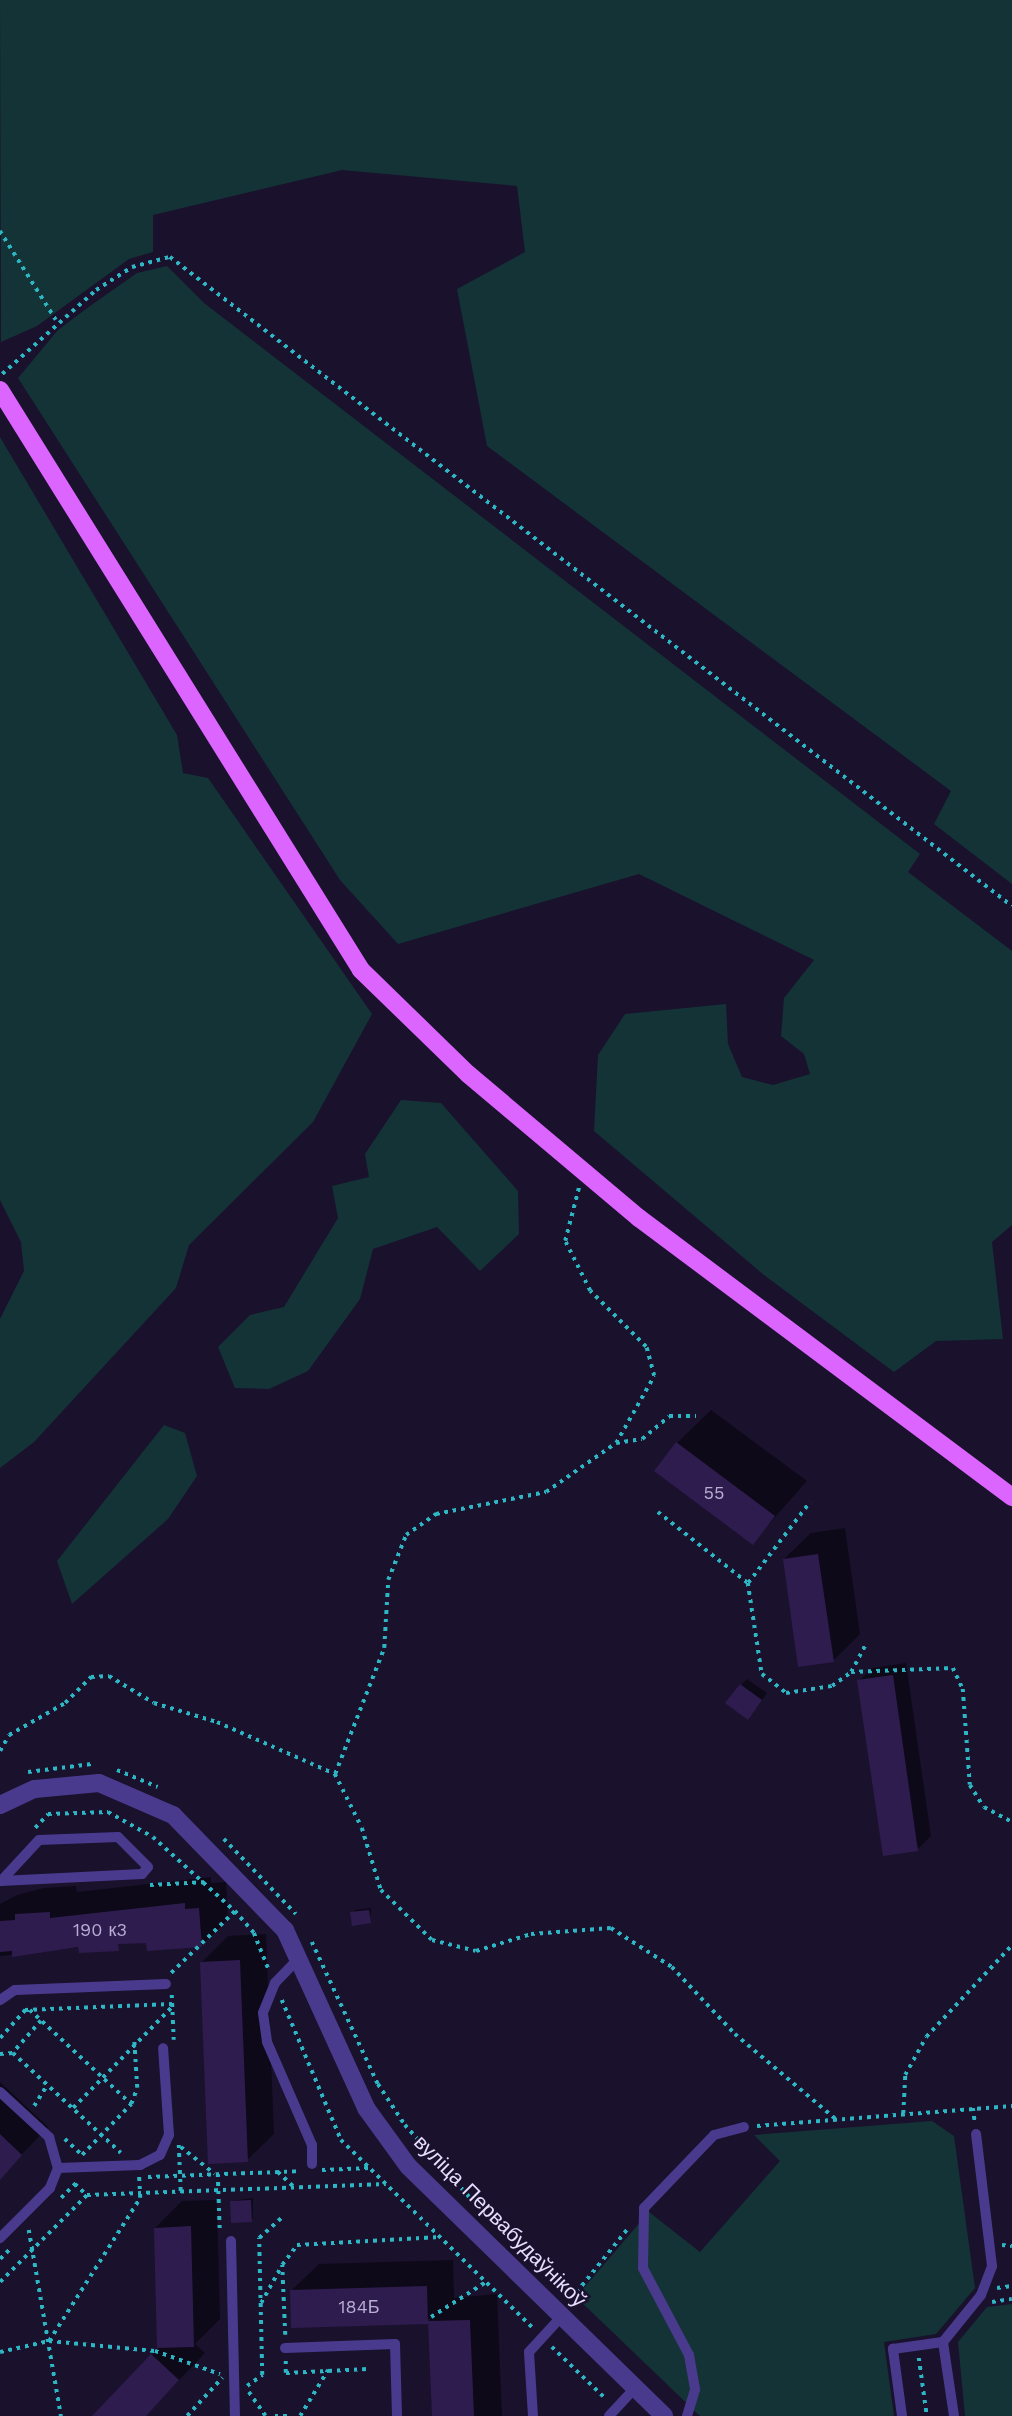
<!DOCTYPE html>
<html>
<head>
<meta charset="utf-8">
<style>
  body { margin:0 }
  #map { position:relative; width:1012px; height:2416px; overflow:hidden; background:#1a112d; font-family:"Work Sans",sans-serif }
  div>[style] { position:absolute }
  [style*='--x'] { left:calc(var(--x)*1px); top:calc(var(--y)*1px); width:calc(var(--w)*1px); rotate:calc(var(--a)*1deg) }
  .green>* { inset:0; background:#133337 }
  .shadow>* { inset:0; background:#0007 }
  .building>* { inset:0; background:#2e1c4f }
  .path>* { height:3.5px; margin-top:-1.75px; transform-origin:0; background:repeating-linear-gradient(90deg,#2db6c3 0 3.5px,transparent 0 8.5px) }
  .lane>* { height:10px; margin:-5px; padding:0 5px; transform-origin:5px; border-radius:5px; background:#4a3a8d }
  .street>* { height:18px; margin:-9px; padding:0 9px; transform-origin:9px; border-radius:9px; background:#4a3a8d }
  .primary>* { height:18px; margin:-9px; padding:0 9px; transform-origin:9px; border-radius:9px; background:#dc64ff }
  span { translate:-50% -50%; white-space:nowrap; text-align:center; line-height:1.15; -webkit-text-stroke:5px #1a112d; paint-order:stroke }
  .number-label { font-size:18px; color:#b8add3 }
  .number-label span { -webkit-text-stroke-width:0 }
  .street-label { font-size:21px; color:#e6ddff }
</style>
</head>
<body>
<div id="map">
  <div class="green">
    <div style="clip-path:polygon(0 0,1012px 0,1012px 884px,934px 824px,951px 791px,487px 446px,457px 289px,525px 252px,517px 186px,342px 170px,153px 215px,153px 252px,129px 259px,37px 326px,1px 342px)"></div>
    <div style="clip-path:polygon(167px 266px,204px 303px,920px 854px,908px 872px,1012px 951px,1012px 1225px,992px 1242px,1003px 1339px,936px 1341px,894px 1372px,764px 1275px,594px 1131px,598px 1055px,625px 1014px,726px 1004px,728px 1044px,742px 1077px,773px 1085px,810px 1074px,804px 1054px,781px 1036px,784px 998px,814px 960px,639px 874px,398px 944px,340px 880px,18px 378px,58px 330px,90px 306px,137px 273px)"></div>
    <div style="clip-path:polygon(0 437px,177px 735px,183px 773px,208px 778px,372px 1014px,313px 1122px,189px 1245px,176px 1288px,34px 1442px,0 1468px,0 1319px,24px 1271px,21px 1242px,0 1200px)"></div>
    <div style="clip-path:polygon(401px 1100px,441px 1103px,518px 1191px,519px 1234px,480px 1271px,437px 1227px,373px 1249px,360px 1299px,308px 1371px,269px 1389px,235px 1388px,218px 1347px,250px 1315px,284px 1307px,338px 1218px,332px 1186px,369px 1177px,365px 1154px)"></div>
    <div style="clip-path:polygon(164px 1425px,185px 1433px,197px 1476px,168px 1519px,72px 1604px,57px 1561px)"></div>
    <div style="clip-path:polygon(932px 2121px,954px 2136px,975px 2288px,936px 2334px,884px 2342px,894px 2416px,700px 2416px,576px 2297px,649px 2212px,700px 2252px,780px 2161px,754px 2135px)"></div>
    <div style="clip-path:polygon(1012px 2304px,1012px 2416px,965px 2416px,958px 2342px,987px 2307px)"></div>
  </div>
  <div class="shadow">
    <div style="clip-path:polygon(711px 1410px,807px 1481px,753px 1542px,677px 1443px)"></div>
    <div style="clip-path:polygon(845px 1528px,860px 1634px,833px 1661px,784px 1559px,811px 1533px)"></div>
    <div style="clip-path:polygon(906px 1663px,931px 1836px,918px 1849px,859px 1681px,872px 1668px)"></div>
    <div style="clip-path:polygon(747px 1679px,767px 1693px,754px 1711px,741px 1685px)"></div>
    <div style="clip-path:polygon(211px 1877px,211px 1883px,226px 1882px,228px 1919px,201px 1946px,148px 1940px,0 1956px,0 1904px,17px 1895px,44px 1888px,76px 1886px,77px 1892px)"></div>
    <div style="clip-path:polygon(371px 1908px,370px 1921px,352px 1913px,355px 1910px)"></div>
    <div style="clip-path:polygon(266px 1934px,274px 2134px,247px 2160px,202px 1962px,228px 1936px)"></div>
    <div style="clip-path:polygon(0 2082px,48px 2127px,0 2177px)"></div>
    <div style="clip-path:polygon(253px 2198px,253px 2218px,251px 2220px,232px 2201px)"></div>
    <div style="clip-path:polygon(217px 2200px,220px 2319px,195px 2344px,205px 2353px,145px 2416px,94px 2416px,158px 2349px,155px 2228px,182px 2201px)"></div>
    <div style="clip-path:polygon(453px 2260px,454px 2298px,497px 2294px,502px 2416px,434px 2416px,430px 2319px,292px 2290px,319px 2264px)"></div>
  </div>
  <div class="building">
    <div style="clip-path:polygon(676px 1442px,775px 1516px,753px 1545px,654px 1471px)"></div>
    <div style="clip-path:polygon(818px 1554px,834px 1662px,798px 1667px,783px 1559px)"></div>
    <div style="clip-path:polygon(893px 1675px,918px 1851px,883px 1856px,857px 1680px)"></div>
    <div style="clip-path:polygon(740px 1684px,762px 1700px,748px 1720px,725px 1703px)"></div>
    <div style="clip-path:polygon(185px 1903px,185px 1909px,199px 1908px,202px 1947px,147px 1951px,146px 1943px,118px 1944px,119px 1951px,79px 1953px,78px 1947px,12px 1957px,12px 1951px,0 1952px,0 1921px,15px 1920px,15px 1914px,50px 1912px,50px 1918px)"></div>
    <div style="clip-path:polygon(369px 1910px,371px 1923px,352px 1926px,350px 1912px)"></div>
    <div style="clip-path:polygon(240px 1960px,248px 2162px,208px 2164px,200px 1962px)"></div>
    <div style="clip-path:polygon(0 2134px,22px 2155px,0 2180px)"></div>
    <div style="clip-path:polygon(251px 2200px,252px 2222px,231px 2223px,230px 2201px)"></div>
    <div style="clip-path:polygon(191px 2226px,194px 2347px,157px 2348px,154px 2228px)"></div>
    <div style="clip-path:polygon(427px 2286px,428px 2324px,291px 2328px,290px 2290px)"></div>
    <div style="clip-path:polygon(470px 2320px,474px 2416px,432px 2416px,428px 2321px)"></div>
    <div style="clip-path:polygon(151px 2354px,179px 2380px,146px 2416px,92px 2416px)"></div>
  </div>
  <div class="path">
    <div style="--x:0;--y:231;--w:105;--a:57.8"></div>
    <div style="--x:2;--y:374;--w:126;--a:-41.8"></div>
    <div style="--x:96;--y:290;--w:43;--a:-32.6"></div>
    <div style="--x:132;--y:267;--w:39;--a:-15"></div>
    <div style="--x:170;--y:257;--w:1063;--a:37.62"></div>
    <div style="--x:616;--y:1443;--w:26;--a:-9"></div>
    <div style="--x:642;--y:1439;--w:35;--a:-40"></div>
    <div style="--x:669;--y:1416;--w:27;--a:0"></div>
    <div style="--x:658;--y:1512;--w:115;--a:38.3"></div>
    <div style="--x:748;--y:1583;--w:92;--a:81.3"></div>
    <div style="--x:762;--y:1674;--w:31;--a:38"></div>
    <div style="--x:786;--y:1693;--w:47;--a:-8.7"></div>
    <div style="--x:832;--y:1686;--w:24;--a:-36"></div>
    <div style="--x:851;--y:1672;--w:32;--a:-62"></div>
    <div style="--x:748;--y:1583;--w:102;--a:-52.6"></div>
    <div style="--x:851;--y:1672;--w:102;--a:-2.2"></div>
    <div style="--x:953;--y:1668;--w:23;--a:65"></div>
    <div style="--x:963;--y:1689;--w:96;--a:85.8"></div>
    <div style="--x:970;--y:1785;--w:26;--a:58"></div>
    <div style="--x:984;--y:1807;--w:32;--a:28"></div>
    <div style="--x:0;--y:1751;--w:18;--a:-61"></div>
    <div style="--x:9;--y:1735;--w:64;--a:-29.7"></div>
    <div style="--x:65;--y:1703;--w:37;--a:-45"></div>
    <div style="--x:91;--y:1677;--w:18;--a:-3"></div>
    <div style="--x:109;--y:1676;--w:52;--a:31"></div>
    <div style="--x:154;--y:1703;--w:66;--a:16.8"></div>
    <div style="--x:217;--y:1722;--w:129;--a:23.8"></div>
    <div style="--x:335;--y:1774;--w:60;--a:63.4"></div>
    <div style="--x:362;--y:1828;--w:65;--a:73"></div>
    <div style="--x:381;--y:1890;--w:71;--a:44.4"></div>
    <div style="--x:432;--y:1940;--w:45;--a:14"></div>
    <div style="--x:476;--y:1951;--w:58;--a:-17.2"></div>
    <div style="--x:531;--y:1934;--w:80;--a:-4.3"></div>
    <div style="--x:611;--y:1928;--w:72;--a:32.6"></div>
    <div style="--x:672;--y:1967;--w:92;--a:46.8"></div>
    <div style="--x:735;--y:2034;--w:135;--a:40.2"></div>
    <div style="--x:117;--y:1770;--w:44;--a:22.5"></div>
    <div style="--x:28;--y:1772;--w:64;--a:-7.1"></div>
    <div style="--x:335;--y:1774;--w:135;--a:-68.7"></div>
    <div style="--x:384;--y:1648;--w:68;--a:-86.6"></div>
    <div style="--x:388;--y:1580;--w:48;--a:-68.2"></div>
    <div style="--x:406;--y:1535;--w:37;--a:-35"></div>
    <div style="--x:436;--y:1514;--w:112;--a:-11.3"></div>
    <div style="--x:546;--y:1492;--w:85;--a:-35"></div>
    <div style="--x:616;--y:1443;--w:77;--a:-60.4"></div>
    <div style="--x:654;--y:1376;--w:30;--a:-105"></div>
    <div style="--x:646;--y:1347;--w:79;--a:-135"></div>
    <div style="--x:590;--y:1291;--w:56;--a:-116.6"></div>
    <div style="--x:565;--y:1241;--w:56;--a:-75.5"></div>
    <div style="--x:35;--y:1828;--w:19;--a:-47"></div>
    <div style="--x:48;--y:1814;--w:60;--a:-1.9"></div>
    <div style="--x:108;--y:1812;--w:51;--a:29.1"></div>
    <div style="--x:153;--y:1837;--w:110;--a:42.1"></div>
    <div style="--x:235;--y:1911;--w:29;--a:49"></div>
    <div style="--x:254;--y:1933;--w:40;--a:68"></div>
    <div style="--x:224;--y:1839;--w:104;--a:46.2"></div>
    <div style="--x:150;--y:1885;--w:57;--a:-3"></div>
    <div style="--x:312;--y:1942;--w:157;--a:65.1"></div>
    <div style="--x:378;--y:2084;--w:49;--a:56.6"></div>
    <div style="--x:405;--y:2125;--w:115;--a:48.2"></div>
    <div style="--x:171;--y:1973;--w:89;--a:-44.1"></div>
    <div style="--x:172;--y:1995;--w:45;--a:87.5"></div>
    <div style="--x:282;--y:2000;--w:152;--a:67.1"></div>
    <div style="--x:341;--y:2140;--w:270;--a:44.4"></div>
    <div style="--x:30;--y:2010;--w:138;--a:42.9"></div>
    <div style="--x:41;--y:2021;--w:43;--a:131.2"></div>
    <div style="--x:13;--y:2053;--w:147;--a:42.8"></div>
    <div style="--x:0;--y:2038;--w:38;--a:-48"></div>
    <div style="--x:25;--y:2010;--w:147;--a:-2.3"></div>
    <div style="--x:0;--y:2054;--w:13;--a:-4"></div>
    <div style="--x:34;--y:2106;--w:25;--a:-58"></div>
    <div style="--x:73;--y:2108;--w:143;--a:-45.6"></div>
    <div style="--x:973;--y:2108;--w:15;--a:82"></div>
    <div style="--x:903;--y:2114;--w:39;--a:-87"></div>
    <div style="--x:905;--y:2075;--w:43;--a:-61.1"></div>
    <div style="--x:926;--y:2037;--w:126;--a:-46.9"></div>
    <div style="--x:757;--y:2126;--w:256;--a:-4.5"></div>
    <div style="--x:65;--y:2139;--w:23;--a:43"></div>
    <div style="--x:82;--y:2155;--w:71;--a:-46.1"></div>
    <div style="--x:131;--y:2104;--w:17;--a:-69"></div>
    <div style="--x:137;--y:2088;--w:48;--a:-93.6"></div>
    <div style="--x:179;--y:2145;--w:47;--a:87.6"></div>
    <div style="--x:181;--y:2147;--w:43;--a:38.5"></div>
    <div style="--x:322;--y:2170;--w:48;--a:-2.4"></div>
    <div style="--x:278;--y:2172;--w:22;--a:43"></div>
    <div style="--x:218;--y:2174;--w:58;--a:88"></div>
    <div style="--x:148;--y:2177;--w:153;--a:-2.2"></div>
    <div style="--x:75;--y:2184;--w:16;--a:43"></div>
    <div style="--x:61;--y:2198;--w:24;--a:-45"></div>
    <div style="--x:29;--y:2230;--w:189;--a:80.2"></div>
    <div style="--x:1002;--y:2245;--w:10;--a:6"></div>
    <div style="--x:0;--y:2259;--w:16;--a:-45"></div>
    <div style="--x:0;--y:2282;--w:123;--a:-45"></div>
    <div style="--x:87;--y:2195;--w:299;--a:-2.1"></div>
    <div style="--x:997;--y:2288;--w:15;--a:-8"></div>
    <div style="--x:571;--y:2299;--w:92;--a:-51.1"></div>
    <div style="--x:992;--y:2302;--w:20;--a:-9"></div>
    <div style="--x:261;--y:2303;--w:41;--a:-60.9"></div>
    <div style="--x:431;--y:2317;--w:65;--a:-32.5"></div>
    <div style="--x:285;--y:2335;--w:70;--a:-92.5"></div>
    <div style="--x:282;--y:2265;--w:25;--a:-53"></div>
    <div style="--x:297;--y:2245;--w:143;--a:-3.2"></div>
    <div style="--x:49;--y:2341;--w:169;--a:-57.5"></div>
    <div style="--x:140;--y:2198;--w:21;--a:-93"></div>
    <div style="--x:552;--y:2347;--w:76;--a:43.9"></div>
    <div style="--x:0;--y:2352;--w:50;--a:-12.7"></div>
    <div style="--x:49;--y:2341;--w:106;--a:5.4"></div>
    <div style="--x:155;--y:2351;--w:69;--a:19.5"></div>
    <div style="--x:919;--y:2358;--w:59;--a:82.1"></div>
    <div style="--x:286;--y:2361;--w:12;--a:90"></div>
    <div style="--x:286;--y:2373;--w:82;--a:-2.8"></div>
    <div style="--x:247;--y:2386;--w:19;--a:-36"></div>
    <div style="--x:262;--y:2375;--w:137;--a:-91.3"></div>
    <div style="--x:259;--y:2238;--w:31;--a:-42"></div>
    <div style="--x:249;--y:2392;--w:29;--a:55"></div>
    <div style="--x:187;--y:2416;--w:52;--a:-47.4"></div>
    <div style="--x:275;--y:2416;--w:17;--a:0"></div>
    <div style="--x:300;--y:2416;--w:54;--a:-58.7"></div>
  </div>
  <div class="lane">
    <div style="--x:0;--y:1881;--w:1;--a:0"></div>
    <div style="--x:1;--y:1881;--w:141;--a:-2.8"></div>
    <div style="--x:142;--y:1874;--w:9;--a:-49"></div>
    <div style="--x:148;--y:1867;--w:42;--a:-135"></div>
    <div style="--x:118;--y:1837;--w:79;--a:177.8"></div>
    <div style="--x:39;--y:1840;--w:56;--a:132.8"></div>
    <div style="--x:299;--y:1958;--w:35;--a:134"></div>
    <div style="--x:275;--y:1983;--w:32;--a:112"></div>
    <div style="--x:263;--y:2013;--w:29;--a:82"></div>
    <div style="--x:267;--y:2042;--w:112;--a:66.4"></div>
    <div style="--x:312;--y:2145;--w:19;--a:90"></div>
    <div style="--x:0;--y:2000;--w:18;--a:-34"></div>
    <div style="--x:15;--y:1990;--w:151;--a:-2.3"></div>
    <div style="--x:0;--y:2092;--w:67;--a:42.6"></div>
    <div style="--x:49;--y:2137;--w:32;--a:74"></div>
    <div style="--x:58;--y:2168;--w:22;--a:112"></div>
    <div style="--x:50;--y:2188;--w:71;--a:135"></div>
    <div style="--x:58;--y:2168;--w:82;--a:-2.1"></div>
    <div style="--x:140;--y:2165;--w:22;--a:-27"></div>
    <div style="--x:160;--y:2155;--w:22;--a:-66"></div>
    <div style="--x:169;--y:2135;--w:87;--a:-93.9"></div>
    <div style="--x:231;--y:2241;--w:175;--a:88.7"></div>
    <div style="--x:285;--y:2348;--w:110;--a:-2.1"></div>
    <div style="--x:395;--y:2344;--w:72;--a:88.4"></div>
    <div style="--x:533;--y:2416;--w:64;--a:-93.6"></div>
    <div style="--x:529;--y:2352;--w:49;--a:-47.5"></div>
    <div style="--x:609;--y:2416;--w:38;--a:-47"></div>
    <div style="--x:687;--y:2416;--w:28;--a:-73"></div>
    <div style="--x:695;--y:2389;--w:35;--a:-100"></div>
    <div style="--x:689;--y:2355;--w:98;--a:-117.9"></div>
    <div style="--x:643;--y:2268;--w:60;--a:-89"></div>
    <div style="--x:644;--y:2208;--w:101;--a:-46.2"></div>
    <div style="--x:714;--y:2135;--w:31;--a:-15"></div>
    <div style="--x:902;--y:2416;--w:68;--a:-97.7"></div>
    <div style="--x:893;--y:2349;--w:50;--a:-8"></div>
    <div style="--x:954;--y:2416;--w:75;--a:-98.5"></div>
    <div style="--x:943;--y:2342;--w:60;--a:-51"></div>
    <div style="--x:981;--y:2295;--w:31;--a:-69"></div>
    <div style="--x:992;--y:2266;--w:133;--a:-96.9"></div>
  </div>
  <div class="street">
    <div style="--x:0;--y:1805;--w:38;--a:-25"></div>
    <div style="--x:35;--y:1789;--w:64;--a:-5.4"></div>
    <div style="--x:99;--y:1783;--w:81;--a:23.4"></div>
    <div style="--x:173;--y:1815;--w:161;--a:45.8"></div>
    <div style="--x:285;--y:1930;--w:196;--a:65.5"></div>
    <div style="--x:366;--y:2108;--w:72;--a:54.1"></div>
    <div style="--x:408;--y:2166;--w:358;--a:44.3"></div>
  </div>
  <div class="primary">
    <div style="--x:0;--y:390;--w:683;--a:58.1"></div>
    <div style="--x:361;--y:970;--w:149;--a:44.2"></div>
    <div style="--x:468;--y:1074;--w:224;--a:40.1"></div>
    <div style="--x:639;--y:1218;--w:466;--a:36.8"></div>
  </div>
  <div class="number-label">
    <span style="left:714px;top:1493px">55</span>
    <span style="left:100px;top:1930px">190 к3</span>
    <span style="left:359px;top:2307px">184Б</span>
  </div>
  <div class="street-label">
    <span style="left:500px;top:2221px;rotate:45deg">вуліца Первабудаўнікоў</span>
  </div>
</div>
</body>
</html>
